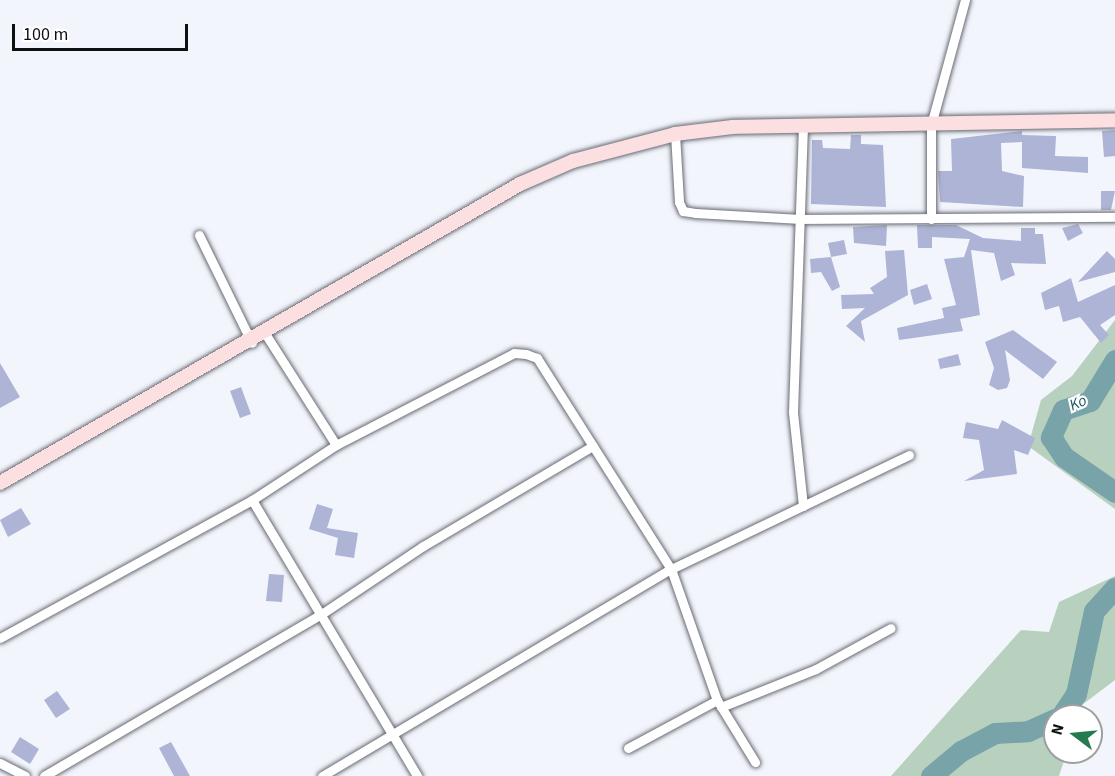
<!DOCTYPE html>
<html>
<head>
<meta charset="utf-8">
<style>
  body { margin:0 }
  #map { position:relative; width:1115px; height:776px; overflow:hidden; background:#f3f5fd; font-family:"Source Sans 3",sans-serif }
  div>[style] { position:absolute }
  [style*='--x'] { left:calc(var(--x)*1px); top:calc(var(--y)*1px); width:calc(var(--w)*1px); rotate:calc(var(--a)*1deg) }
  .green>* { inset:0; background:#b7d1be }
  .river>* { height:21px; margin:-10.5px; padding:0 10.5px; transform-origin:10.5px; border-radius:10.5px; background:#77a3a9 }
  .building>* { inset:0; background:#adb4d6 }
  .roads { filter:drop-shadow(0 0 2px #696b72) drop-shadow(0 0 2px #696b72) }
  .minor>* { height:9px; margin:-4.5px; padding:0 4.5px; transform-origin:4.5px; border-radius:4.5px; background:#fff }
  .secondary>* { height:14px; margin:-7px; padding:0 7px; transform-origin:7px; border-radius:7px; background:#fbdfe1 }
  span { translate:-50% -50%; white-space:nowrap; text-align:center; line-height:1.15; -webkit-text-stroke:4.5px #fff; paint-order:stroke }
  .water-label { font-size:16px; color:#1d5a63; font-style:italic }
  .north { position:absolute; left:1043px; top:704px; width:60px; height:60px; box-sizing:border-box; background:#fff; border:2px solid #9f9fa0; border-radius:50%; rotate:286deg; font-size:16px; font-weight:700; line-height:24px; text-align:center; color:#0e0f11 }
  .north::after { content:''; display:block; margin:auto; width:21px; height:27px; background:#257b4f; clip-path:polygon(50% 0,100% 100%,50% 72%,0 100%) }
  .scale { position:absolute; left:12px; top:24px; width:176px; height:27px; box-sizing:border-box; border:3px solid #0e0f11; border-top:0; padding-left:8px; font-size:18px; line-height:21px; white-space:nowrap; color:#0e0f11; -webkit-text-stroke:4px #fff; paint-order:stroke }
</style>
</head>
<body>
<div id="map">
  <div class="green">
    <div style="clip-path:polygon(1115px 320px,1115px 509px,1028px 446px,1041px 400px,1072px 376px)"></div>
    <div style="clip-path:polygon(1115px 576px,1115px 680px,1082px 705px,1079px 716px,1055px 716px,1055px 752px,1067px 752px,1059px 776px,891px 776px,1021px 630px,1049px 632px,1059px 602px)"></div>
  </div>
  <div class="river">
    <div style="--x:1115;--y:360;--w:48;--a:121.4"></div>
    <div style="--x:1090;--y:401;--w:28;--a:162"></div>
    <div style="--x:1063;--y:410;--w:30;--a:114"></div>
    <div style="--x:1051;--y:437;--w:24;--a:57"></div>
    <div style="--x:1064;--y:457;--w:62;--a:34.5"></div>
    <div style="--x:1061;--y:716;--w:27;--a:-56"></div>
    <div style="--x:1076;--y:694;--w:85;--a:-77.8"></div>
    <div style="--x:1094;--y:611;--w:31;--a:-48"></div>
    <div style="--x:931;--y:776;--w:39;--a:-40"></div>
    <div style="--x:961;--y:751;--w:38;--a:-28"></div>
    <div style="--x:995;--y:733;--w:33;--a:-3"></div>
    <div style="--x:1028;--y:731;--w:30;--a:-24"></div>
  </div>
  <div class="building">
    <div style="clip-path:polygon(1115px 130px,1115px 156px,1104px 157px,1102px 131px)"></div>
    <div style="clip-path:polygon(1022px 131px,1022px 142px,1001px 143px,1002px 171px,1024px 176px,1023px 207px,940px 202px,938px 171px,952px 171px,951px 139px)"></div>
    <div style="clip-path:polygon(851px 135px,861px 135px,861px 144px,883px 145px,886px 207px,811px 204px,812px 140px,822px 140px,823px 148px,850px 149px)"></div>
    <div style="clip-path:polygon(1022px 135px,1056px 136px,1055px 156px,1088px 157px,1088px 173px,1022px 168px)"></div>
    <div style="clip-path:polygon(1101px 191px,1115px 191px,1111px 210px,1101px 210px)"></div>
    <div style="clip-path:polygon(1078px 224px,1083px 233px,1068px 241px,1062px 228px)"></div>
    <div style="clip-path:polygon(887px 225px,886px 246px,854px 243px,853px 227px)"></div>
    <div style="clip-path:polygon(917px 225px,956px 225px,983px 238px,1021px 241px,1021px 228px,1035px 228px,1035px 234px,1043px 234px,1046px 264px,1011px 263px,1015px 275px,1001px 281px,994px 253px,971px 250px,980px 315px,960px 319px,963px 331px,899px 340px,897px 328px,944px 318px,942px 308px,956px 305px,944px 259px,964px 257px,970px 239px,932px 237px,932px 248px,918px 248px)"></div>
    <div style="clip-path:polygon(844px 240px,847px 254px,831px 257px,828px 243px)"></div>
    <div style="clip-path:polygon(904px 250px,908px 295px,861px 321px,865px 342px,846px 326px,865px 308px,842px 309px,841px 295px,874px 294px,870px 288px,887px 277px,885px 251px)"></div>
    <div style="clip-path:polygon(1107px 251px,1115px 259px,1115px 272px,1078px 282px)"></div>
    <div style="clip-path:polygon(831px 257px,840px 287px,832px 291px,821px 272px,811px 273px,810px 259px)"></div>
    <div style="clip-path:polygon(1071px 278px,1078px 302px,1115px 285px,1115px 315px,1100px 325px,1109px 335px,1101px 343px,1080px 317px,1063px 322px,1059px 306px,1045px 310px,1041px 293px)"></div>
    <div style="clip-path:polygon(927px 284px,932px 299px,914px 305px,910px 290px)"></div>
    <div style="clip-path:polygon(1013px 330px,1057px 362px,1043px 379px,1005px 350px,1010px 380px,1007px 388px,998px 390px,989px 385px,994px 368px,985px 342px)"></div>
    <div style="clip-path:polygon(958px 354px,961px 365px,940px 369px,938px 359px)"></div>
    <div style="clip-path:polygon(0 363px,20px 397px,0 408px)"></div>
    <div style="clip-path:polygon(241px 387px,251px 414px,240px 418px,230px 391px)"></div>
    <div style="clip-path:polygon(1002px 420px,1035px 438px,1028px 455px,1014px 450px,1017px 474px,964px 481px,984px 470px,979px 440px,963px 438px,966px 422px,998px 429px)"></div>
    <div style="clip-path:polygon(317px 504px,333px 509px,327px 528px,358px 533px,354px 558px,335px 555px,338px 538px,309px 529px)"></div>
    <div style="clip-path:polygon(21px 508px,31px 524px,8px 537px,0 520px)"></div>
    <div style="clip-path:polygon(269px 574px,284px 575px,282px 602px,266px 601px)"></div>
    <div style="clip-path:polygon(57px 691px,70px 709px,56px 718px,44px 700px)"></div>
    <div style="clip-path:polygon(20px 737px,39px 749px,30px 764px,11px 752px)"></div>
    <div style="clip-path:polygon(171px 742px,190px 776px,174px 776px,159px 748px)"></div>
  </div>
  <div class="roads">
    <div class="minor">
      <div style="--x:675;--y:134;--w:68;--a:86.6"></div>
      <div style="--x:679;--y:202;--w:10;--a:66"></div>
      <div style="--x:683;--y:211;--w:12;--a:9"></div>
      <div style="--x:695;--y:213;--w:106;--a:3.2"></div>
      <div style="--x:801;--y:219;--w:314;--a:-0.4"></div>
      <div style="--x:931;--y:219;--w:94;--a:-90"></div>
      <div style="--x:931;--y:125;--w:130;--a:-74.8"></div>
      <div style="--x:199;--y:235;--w:120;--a:63.9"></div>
      <div style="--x:266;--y:335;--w:130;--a:57.5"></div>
      <div style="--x:252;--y:500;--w:322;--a:59.1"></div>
      <div style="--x:803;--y:506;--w:95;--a:-96.1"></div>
      <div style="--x:793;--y:412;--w:286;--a:-88"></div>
      <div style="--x:0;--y:638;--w:287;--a:-28.7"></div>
      <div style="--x:252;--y:500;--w:100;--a:-33.2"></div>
      <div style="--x:336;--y:445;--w:200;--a:-27.3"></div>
      <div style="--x:514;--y:353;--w:12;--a:5"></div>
      <div style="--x:526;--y:354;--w:12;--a:20"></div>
      <div style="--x:537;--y:358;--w:250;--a:57.6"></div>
      <div style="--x:671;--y:569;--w:139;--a:70.7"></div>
      <div style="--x:717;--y:700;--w:73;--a:58.5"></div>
      <div style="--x:721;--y:707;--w:102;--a:-21.8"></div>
      <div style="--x:816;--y:669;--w:85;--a:-28.7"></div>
      <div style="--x:628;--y:748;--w:101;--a:-28.3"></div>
      <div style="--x:0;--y:763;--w:28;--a:27"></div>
      <div style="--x:44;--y:776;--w:320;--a:-30.3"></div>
      <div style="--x:320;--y:615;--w:124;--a:-33.8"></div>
      <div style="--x:423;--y:546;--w:197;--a:-30.5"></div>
      <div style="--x:322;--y:776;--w:406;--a:-30.7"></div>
      <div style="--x:671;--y:569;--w:264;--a:-25.6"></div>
    </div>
    <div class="secondary">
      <div style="--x:0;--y:483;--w:600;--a:-29.9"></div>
      <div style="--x:520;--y:184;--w:58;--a:-23.5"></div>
      <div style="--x:573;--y:161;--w:106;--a:-14.8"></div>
      <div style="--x:675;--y:134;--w:58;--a:-6.9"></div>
      <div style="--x:733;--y:127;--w:382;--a:-1"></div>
    </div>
  </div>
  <div class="water-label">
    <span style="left:1078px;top:403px;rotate:-24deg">Ko</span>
  </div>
  <div class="north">N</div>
  <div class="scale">100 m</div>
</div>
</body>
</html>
